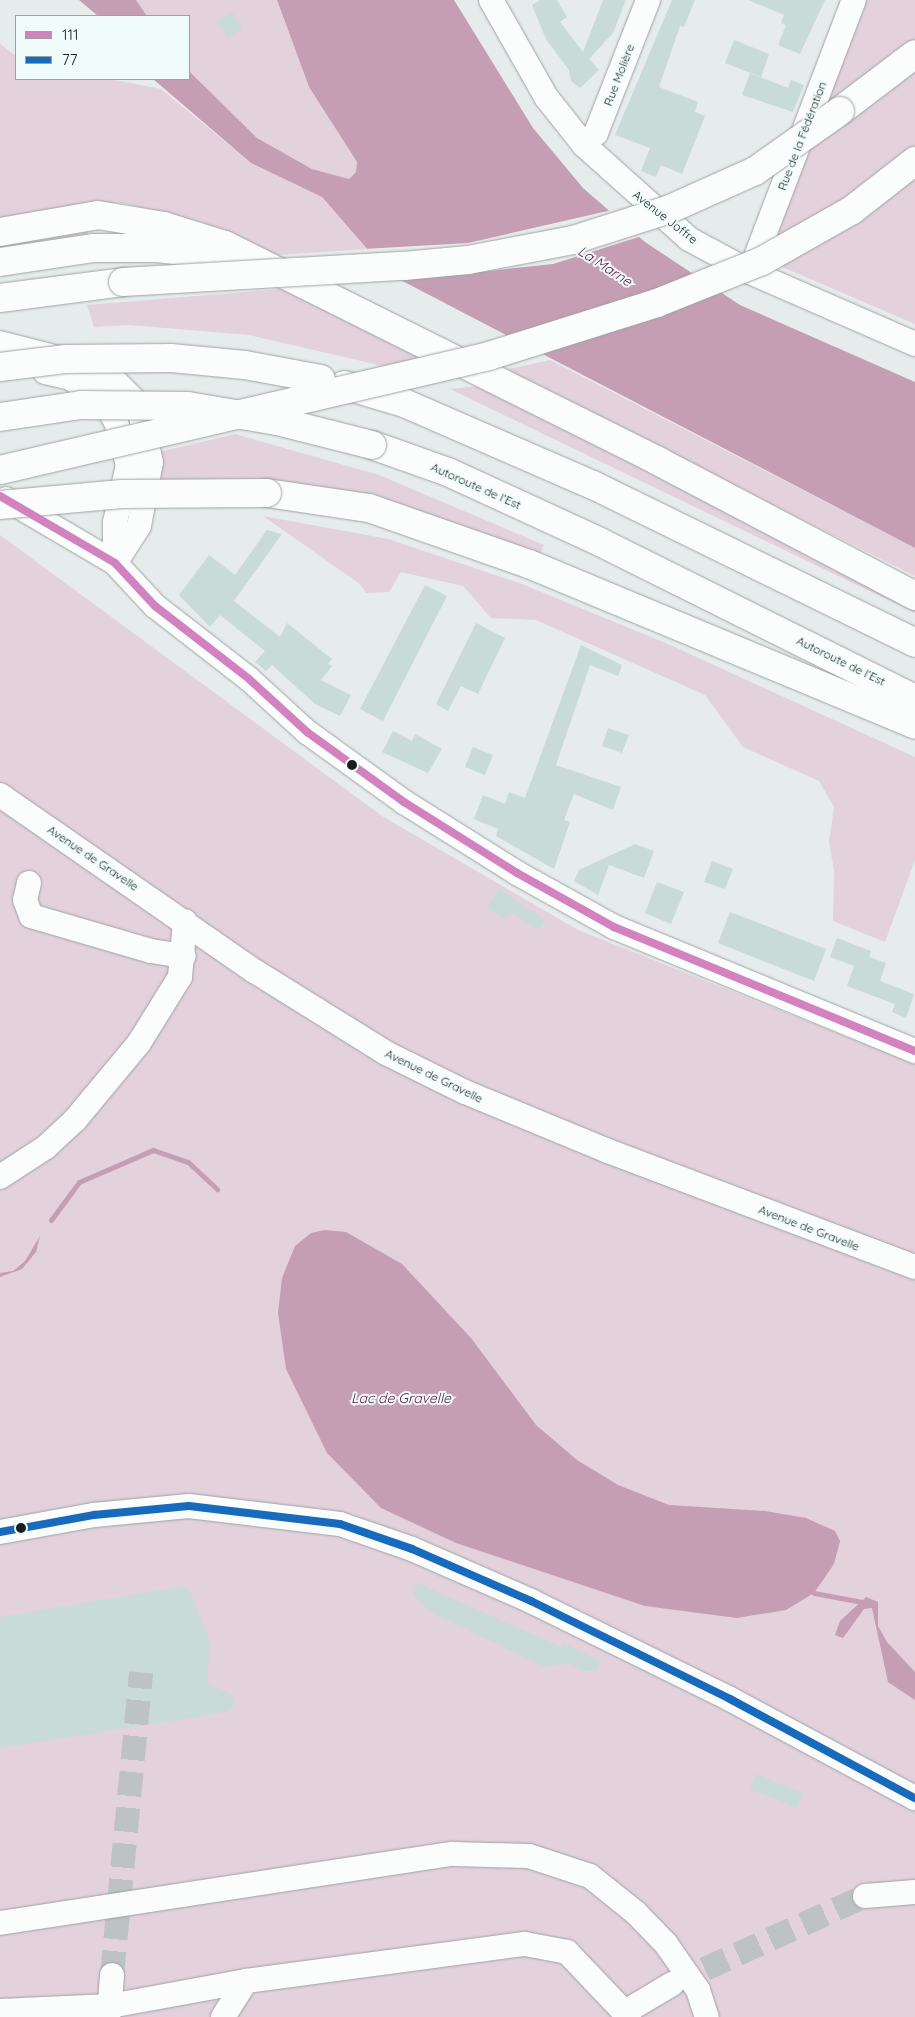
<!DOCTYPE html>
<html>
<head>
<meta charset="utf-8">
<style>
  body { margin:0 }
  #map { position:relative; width:915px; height:2017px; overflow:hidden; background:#e6eceb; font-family:Quicksand,sans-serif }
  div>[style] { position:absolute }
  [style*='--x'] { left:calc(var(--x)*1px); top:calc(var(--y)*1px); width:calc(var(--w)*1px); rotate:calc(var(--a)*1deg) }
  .green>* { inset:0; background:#e3d1dc }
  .water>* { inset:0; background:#c59eb4 }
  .pier>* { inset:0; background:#e6eceb }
  .stream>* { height:5px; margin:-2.5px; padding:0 2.5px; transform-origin:2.5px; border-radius:2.5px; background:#c59eb4 }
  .building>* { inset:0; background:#c8dbd8 }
  .minor-tunnel>* { height:24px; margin-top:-12px; transform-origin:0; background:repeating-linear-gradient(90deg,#bdc3c2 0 24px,transparent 0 36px) }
  .roads { filter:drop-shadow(0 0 1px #9ea3a2) drop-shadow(0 0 1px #9ea3a2) }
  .minor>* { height:24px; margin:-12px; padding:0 12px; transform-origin:12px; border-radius:12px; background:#fbfcfc }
  .highway>* { height:28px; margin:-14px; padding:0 14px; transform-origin:14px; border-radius:14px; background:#fbfcfc }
  .bridges { filter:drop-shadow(0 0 1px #9ea3a2) drop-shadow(0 0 1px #9ea3a2) }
  .highway-bridge>* { height:28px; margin:-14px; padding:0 14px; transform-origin:14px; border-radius:14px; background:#fbfcfc }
  .bus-1>* { height:8px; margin:-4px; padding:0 4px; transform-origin:4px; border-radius:4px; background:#d282be }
  .bus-2>* { height:8px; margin:-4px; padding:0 4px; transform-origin:4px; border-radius:4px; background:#186abd }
  .dots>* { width:14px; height:14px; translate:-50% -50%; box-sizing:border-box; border:2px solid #f0fcfa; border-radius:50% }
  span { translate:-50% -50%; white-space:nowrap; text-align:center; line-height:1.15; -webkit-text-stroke:4px #f0fcfa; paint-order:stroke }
  .street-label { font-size:12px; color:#1a1e1e }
  .water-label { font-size:14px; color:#601846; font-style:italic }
  .legend { position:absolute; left:15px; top:15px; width:175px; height:65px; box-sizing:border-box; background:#f0fcfa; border:1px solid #9aa3a2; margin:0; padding:6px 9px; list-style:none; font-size:15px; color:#1a1e1e }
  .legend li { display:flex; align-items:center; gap:10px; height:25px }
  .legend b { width:25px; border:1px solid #9aa3a2 }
</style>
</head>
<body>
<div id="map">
  <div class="green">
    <div style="clip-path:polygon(136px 0,277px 0,309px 87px,357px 162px,356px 172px,349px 179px,312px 169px,257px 138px,189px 71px,189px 16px,147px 16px)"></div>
    <div style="clip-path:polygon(864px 0,915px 0,915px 324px,773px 263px,768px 252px)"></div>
    <div style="clip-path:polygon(0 44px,16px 56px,16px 79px,110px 79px,161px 89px,251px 163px,322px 197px,367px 249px,264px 256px,202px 222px,117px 202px,0 224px)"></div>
    <div style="clip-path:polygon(85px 222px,89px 237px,0 248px,1px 236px)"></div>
    <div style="clip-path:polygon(280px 289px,428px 359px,392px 368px,249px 335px,129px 325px,94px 327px,87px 305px)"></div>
    <div style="clip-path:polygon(550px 360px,915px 548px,915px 576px,504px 370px)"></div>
    <div style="clip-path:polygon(479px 386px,915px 604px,915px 613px,450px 389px)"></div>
    <div style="clip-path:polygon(235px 434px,379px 475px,544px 545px,538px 559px,405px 514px,158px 484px,159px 452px)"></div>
    <div style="clip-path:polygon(263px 516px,388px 539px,522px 584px,668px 644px,915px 757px,915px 860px,885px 942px,833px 921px,834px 871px,829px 842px,834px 807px,819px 781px,743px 747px,705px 695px,536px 620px,491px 618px,463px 586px,401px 572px,389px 592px,366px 593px,360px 584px)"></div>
    <div style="clip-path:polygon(0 535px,382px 816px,578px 930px,915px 1064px,915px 2017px,0 2017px)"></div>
  </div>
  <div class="water">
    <div style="clip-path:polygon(79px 0,136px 0,147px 16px,98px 16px)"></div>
    <div style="clip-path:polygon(277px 0,454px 0,533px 128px,583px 188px,645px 242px,740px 305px,915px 382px,915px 548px,389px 274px,322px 197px,251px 163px,153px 79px,189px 79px,189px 71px,257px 138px,312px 169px,349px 179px,356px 172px,357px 162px,309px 87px)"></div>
    <div style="clip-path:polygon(325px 1230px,346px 1232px,402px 1264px,471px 1338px,536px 1425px,577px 1460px,618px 1485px,669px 1505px,765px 1511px,806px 1518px,835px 1531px,840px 1541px,834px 1564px,814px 1593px,786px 1610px,737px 1618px,645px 1606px,456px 1543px,381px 1508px,327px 1453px,286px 1369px,278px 1313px,282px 1278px,295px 1246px,311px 1233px)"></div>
    <div style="clip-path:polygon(40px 1236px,36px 1252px,22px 1269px,0 1277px,0 1273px,13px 1271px,25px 1261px)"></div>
    <div style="clip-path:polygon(866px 1597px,878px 1602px,878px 1626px,887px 1642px,915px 1672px,915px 1700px,888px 1682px,872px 1608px,864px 1609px,843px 1638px,835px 1635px,840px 1621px)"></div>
  </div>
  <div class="pier">
    <div style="clip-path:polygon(612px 210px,642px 236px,553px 264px,395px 281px,364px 249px,468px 243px)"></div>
  </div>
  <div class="stream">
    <div style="--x:51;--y:1220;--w:47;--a:-53.6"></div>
    <div style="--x:79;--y:1182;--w:81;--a:-23.4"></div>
    <div style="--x:153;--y:1150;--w:37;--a:19"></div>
    <div style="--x:188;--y:1162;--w:40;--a:43"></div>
    <div style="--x:814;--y:1593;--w:49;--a:10.6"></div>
  </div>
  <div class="building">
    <div style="clip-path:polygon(540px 0,557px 0,567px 17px,560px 22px,583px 52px,603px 0,626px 0,613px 33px,589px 59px,599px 70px,580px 88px,571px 81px,569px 70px,546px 39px,532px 5px)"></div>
    <div style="clip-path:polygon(672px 0,695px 0,684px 27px,680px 26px,659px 87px,698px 102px,695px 112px,705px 116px,682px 174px,661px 165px,656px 177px,641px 171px,650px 148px,615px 135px)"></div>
    <div style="clip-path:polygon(748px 0,825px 0,800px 54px,778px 45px,786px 25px,781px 23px,784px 15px)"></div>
    <div style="clip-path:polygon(232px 12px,242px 29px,227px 38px,217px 21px)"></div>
    <div style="clip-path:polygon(734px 40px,769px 54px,761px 77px,725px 63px)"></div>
    <div style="clip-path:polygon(750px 73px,788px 88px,791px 80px,804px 85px,793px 112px,742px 95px)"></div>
    <div style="clip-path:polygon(267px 530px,282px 534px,234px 601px,280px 637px,287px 623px,332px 659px,328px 664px,332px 666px,321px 680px,351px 695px,340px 716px,315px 704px,272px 665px,266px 671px,255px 662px,265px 651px,220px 615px,210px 627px,179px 595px,209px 555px,235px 575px)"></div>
    <div style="clip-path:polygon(425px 585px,447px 596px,383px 721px,360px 709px)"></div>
    <div style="clip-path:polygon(476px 623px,505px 638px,478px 694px,461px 686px,448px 711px,436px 704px)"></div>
    <div style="clip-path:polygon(581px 645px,622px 665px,618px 676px,590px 665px,556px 765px,621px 787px,613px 810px,574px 794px,564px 820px,570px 822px,554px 869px,496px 836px,498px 829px,474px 819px,483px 795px,505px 804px,509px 792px,525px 798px)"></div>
    <div style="clip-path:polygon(608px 728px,629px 735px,622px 753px,602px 746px)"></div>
    <div style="clip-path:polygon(393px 731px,412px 741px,415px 734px,442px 749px,428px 773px,382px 752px)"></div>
    <div style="clip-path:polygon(473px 747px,493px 755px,485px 775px,465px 767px)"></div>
    <div style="clip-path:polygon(635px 844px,654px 851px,644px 878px,609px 865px,598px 895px,574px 881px,579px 870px)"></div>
    <div style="clip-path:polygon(712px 861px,733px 869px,725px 889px,704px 882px)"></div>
    <div style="clip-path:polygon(657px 882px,684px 892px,671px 924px,645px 913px)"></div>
    <div style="clip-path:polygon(499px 889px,545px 920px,539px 930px,511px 912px,506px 920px,487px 908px)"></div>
    <div style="clip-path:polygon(730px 912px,826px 949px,814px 981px,718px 943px)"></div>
    <div style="clip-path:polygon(837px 938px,871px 951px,869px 957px,886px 963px,880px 981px,914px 994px,906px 1018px,892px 1012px,895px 1004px,847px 986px,854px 966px,830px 957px)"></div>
    <div style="clip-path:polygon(418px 1583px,561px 1647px,563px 1643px,601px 1661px,596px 1671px,582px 1671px,570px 1663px,545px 1667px,428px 1611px,413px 1594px)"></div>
    <div style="clip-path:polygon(179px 1587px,189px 1588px,210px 1642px,207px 1683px,233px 1695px,233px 1707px,227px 1712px,0 1748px,0 1617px)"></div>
    <div style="clip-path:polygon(756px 1774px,802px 1793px,797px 1808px,750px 1789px)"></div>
  </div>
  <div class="minor-tunnel">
    <div style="--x:112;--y:1975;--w:304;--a:-84.5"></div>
    <div style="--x:672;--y:1984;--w:212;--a:-24.5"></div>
  </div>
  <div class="roads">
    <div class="minor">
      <div style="--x:491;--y:0;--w:112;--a:60.4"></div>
      <div style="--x:546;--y:97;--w:61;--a:51.6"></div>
      <div style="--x:584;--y:145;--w:141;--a:41.8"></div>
      <div style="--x:689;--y:239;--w:69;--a:28.4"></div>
      <div style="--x:750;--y:272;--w:180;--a:23.6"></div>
      <div style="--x:584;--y:145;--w:17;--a:-45"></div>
      <div style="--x:596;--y:133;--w:143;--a:-68.6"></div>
      <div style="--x:750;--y:272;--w:291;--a:-69.1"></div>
      <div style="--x:0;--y:343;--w:76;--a:14.4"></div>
      <div style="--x:74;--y:362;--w:43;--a:23.6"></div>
      <div style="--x:113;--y:379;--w:35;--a:45"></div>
      <div style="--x:138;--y:404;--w:59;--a:77.4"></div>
      <div style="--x:151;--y:462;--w:65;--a:100.6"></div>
      <div style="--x:139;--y:526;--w:44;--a:123"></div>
      <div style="--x:45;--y:372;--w:26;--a:13"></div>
      <div style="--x:70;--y:378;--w:34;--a:30"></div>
      <div style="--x:100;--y:395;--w:31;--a:59"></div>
      <div style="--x:116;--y:422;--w:45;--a:74.4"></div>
      <div style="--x:128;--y:465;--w:58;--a:102.8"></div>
      <div style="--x:115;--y:522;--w:41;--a:90"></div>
      <div style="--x:6;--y:499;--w:126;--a:30.4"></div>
      <div style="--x:115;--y:563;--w:59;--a:47.1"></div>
      <div style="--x:155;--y:606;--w:119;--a:37.8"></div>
      <div style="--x:249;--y:679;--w:79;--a:42.4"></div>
      <div style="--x:307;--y:732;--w:120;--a:35.8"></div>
      <div style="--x:404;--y:802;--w:133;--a:32.1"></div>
      <div style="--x:517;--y:873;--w:111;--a:29.1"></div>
      <div style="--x:614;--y:927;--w:326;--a:22.4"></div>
      <div style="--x:0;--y:795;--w:311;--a:34.7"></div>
      <div style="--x:256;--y:972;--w:153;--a:31.9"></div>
      <div style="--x:386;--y:1053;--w:88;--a:26.3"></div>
      <div style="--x:465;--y:1092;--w:155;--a:22.4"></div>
      <div style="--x:608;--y:1151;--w:328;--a:20.7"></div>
      <div style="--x:29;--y:883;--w:17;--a:103"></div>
      <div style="--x:25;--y:900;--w:17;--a:69"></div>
      <div style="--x:31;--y:916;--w:125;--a:16.3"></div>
      <div style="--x:151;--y:951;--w:33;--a:9"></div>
      <div style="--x:0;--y:1177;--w:55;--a:-33.1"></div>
      <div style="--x:46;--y:1147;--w:40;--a:-43"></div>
      <div style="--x:75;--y:1120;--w:100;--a:-50.3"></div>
      <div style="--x:139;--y:1043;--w:78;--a:-58.2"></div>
      <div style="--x:180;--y:977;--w:56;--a:-84.9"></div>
      <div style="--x:0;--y:1532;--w:96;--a:-10.3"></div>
      <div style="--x:94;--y:1515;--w:95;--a:-5.4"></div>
      <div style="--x:189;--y:1506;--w:152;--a:6.8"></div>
      <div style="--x:340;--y:1524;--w:76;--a:19.1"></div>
      <div style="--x:412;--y:1549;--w:130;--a:23.6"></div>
      <div style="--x:531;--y:1601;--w:222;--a:26.2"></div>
      <div style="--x:730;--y:1699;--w:210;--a:28.2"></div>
      <div style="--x:865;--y:1896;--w:50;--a:-4.6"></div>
      <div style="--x:0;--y:1923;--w:458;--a:-8.7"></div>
      <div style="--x:453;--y:1854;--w:76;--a:1.5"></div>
      <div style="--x:529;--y:1856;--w:64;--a:18.2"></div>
      <div style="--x:590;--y:1876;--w:59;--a:38.8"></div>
      <div style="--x:636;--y:1913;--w:43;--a:45.9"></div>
      <div style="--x:666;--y:1944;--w:56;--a:55.2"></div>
      <div style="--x:698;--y:1990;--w:28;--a:72"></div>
      <div style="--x:112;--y:1975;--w:31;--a:94"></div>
      <div style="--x:110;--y:2006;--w:138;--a:-10.4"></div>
      <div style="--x:0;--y:2011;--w:110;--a:-2.6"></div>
      <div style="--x:110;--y:2006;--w:11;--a:100"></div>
      <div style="--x:625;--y:2012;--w:55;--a:-30.8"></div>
      <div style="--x:223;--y:2017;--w:43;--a:-57.4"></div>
      <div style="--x:246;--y:1981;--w:281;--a:-7.6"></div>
      <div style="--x:525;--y:1944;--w:43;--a:10.8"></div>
      <div style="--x:567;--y:1952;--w:90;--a:46.4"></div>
    </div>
    <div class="highway">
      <div style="--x:840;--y:111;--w:94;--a:-37.2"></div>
      <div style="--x:0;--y:232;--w:99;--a:-9.8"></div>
      <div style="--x:98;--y:215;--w:67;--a:9.5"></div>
      <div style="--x:164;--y:226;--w:64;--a:17.3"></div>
      <div style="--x:225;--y:245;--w:482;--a:26.5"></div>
      <div style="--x:656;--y:460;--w:293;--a:27.7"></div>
      <div style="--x:0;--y:262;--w:95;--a:-8.5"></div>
      <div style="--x:94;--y:248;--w:64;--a:0"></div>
      <div style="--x:158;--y:248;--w:61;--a:7.6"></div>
      <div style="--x:0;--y:298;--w:124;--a:-7.4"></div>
      <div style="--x:344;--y:385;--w:63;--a:16.7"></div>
      <div style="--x:404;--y:403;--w:206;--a:23.5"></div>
      <div style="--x:593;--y:485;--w:359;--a:26.1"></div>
      <div style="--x:372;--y:445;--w:81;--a:19.6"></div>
      <div style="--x:448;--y:472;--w:167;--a:24.7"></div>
      <div style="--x:600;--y:542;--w:352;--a:26.5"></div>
      <div style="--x:267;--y:493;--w:103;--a:8.4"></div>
      <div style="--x:369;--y:508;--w:170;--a:19.3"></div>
      <div style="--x:529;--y:564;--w:418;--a:22.6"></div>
    </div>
  </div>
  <div class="bridges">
    <div class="highway-bridge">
      <div style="--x:123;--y:282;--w:281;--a:-3.3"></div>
      <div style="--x:404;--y:266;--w:64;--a:-5.4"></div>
      <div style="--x:468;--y:260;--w:107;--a:-10.8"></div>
      <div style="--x:573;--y:240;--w:102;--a:-17.7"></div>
      <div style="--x:670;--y:209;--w:93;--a:-24.1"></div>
      <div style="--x:755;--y:171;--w:104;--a:-35.2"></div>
      <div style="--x:0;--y:367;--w:65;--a:-7"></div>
      <div style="--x:65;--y:359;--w:106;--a:-0.5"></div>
      <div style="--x:171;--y:358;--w:74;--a:5.4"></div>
      <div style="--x:245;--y:365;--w:77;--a:10.4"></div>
      <div style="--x:0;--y:417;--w:82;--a:-8.4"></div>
      <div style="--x:81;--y:405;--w:107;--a:0.5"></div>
      <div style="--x:188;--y:406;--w:90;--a:9.6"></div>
      <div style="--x:277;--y:421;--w:98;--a:14.2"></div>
      <div style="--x:0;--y:470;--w:502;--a:-13.12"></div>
      <div style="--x:489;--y:356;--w:176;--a:-17.5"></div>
      <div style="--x:657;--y:303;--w:113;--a:-21.8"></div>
      <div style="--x:762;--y:261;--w:103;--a:-29.5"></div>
      <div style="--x:852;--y:210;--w:80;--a:-37.9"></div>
      <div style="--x:0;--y:505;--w:122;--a:-5.2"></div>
      <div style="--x:122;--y:494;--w:145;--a:-0.4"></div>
    </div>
  </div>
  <div class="bus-1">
    <div style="--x:0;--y:496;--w:133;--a:30.2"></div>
    <div style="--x:115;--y:563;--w:59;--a:47.1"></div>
    <div style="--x:155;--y:606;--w:119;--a:37.8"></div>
    <div style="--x:249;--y:679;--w:79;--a:42.4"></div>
    <div style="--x:307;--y:732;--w:120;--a:35.8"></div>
    <div style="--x:404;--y:802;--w:133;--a:32.1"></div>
    <div style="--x:517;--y:873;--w:111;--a:29.1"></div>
    <div style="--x:614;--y:927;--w:326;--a:22.4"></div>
  </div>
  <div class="bus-2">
    <div style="--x:0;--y:1532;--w:96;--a:-10.3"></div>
    <div style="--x:94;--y:1515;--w:95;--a:-5.4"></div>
    <div style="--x:189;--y:1506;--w:152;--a:6.8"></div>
    <div style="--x:340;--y:1524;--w:76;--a:19.1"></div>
    <div style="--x:412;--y:1549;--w:130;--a:23.6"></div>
    <div style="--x:531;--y:1601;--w:222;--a:26.2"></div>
    <div style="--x:730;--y:1699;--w:210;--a:28.2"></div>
  </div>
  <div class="dots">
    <div style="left:352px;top:765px;background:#1a1e1e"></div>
    <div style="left:21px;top:1528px;background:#1a1e1e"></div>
  </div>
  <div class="street-label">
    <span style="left:619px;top:75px;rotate:-69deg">Rue Molière</span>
    <span style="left:802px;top:136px;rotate:-69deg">Rue de la Fédération</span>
    <span style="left:665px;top:217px;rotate:38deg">Avenue Joffre</span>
    <span style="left:476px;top:486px;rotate:24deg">Autoroute de l’Est</span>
    <span style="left:841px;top:661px;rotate:26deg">Autoroute de l’Est</span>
    <span style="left:93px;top:858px;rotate:34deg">Avenue de Gravelle</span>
    <span style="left:434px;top:1076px;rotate:26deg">Avenue de Gravelle</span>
    <span style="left:809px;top:1228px;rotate:21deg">Avenue de Gravelle</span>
  </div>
  <div class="water-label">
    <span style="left:605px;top:266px;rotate:33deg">La Marne</span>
    <span style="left:401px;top:1398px">Lac de Gravelle</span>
  </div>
  <ul class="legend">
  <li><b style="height:6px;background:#d282be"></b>111</li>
  <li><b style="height:6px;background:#186abd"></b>77</li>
  </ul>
</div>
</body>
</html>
